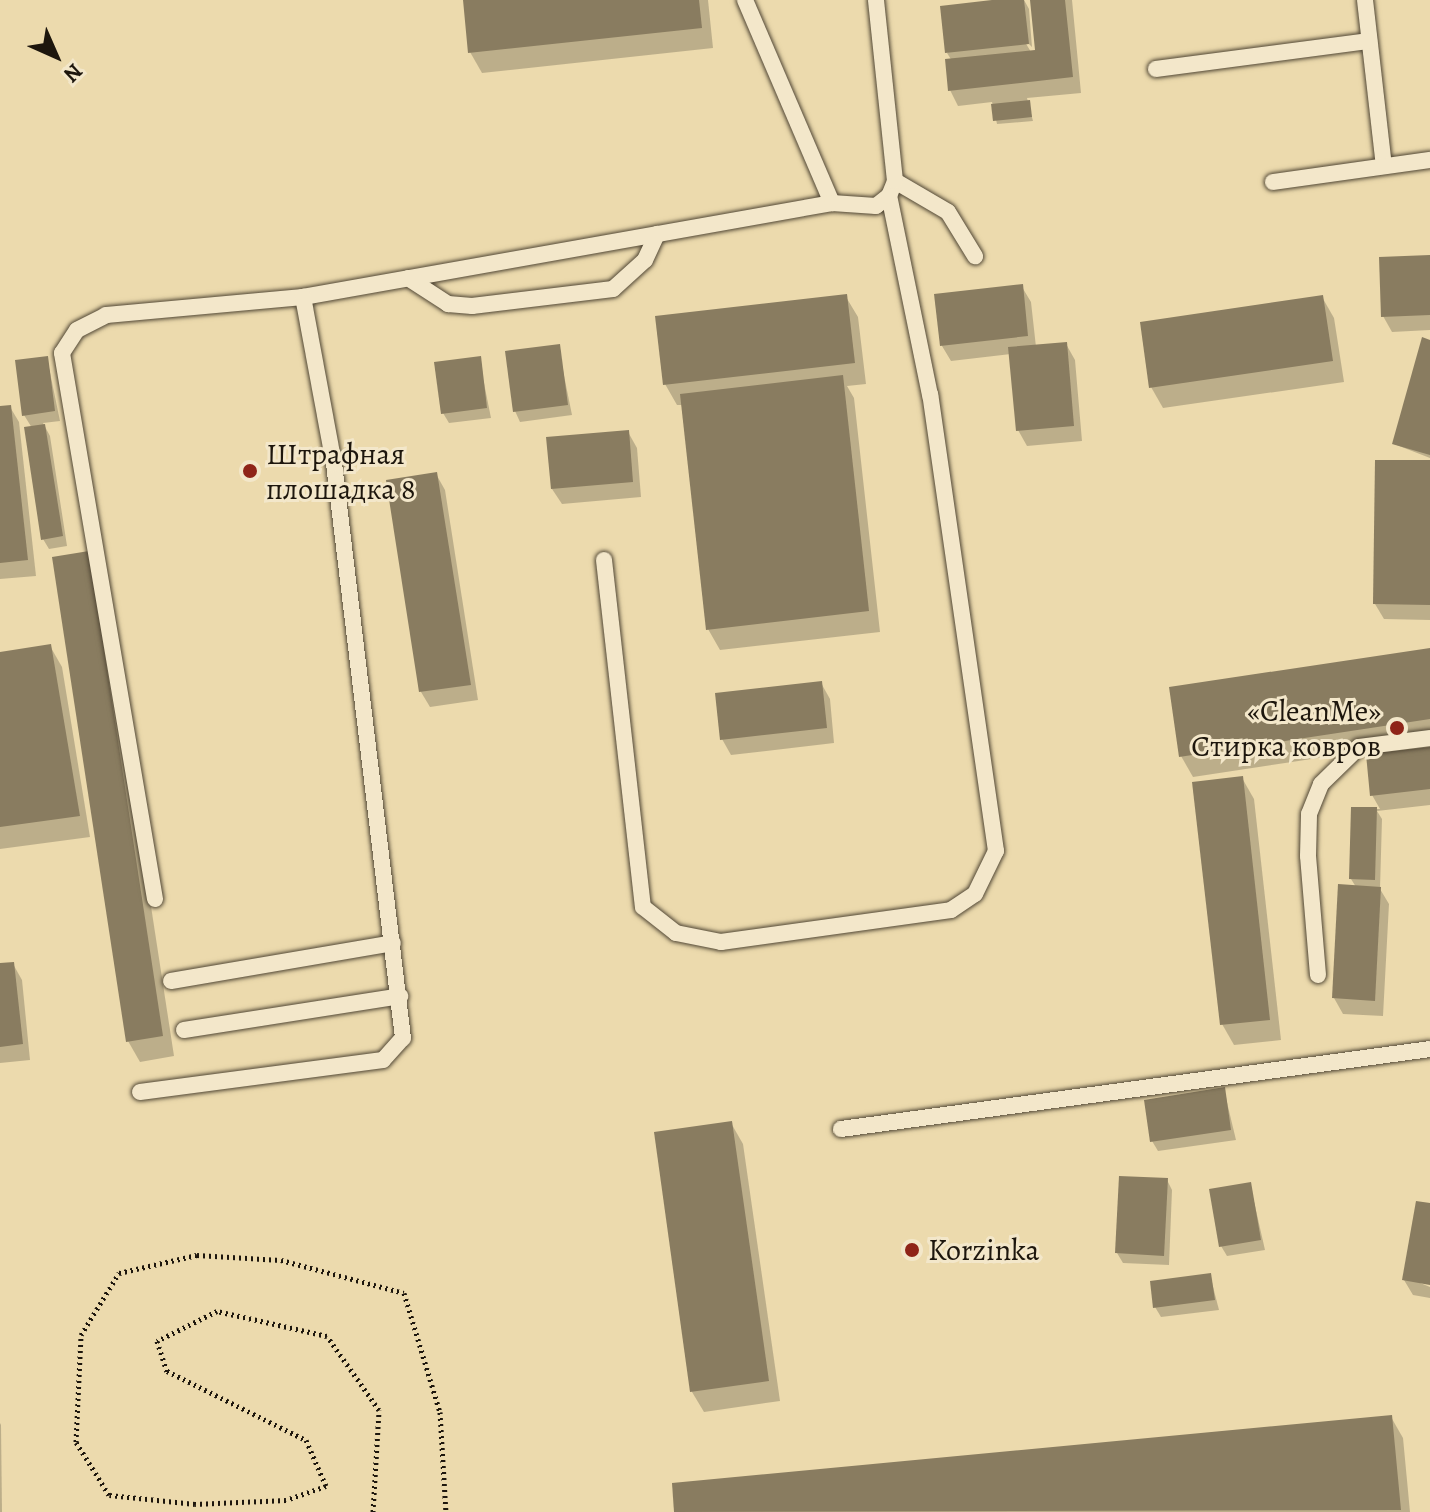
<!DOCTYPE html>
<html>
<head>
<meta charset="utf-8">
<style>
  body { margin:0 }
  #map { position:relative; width:1430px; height:1512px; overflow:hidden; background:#ecdaad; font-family:Alegreya,serif }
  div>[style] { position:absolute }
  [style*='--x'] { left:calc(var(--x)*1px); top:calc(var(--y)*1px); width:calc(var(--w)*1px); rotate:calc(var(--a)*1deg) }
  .shadow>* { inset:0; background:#0003 }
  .building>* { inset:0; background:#897c60 }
  .path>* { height:5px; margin-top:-2.5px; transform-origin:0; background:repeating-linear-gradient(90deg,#1d160d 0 2px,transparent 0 6px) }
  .roads { filter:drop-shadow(0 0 2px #514735) drop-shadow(0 0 2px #514735) }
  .service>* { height:16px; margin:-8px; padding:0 8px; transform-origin:8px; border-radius:8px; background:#f3e7ca }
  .dots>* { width:22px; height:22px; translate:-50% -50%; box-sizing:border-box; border:4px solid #f3e7ca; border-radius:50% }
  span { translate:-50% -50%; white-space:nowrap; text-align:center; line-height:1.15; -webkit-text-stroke:6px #f3e7ca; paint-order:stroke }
  .poi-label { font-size:30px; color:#1d160d }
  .left { translate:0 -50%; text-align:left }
  .right { translate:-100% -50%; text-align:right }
  .north { position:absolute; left:16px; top:16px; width:80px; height:80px; -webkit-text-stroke:6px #f3e7ca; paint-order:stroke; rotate:135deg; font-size:22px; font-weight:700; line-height:32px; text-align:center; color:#1d160d }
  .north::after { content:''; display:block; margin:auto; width:28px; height:36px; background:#1d160d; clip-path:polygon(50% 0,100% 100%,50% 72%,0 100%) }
</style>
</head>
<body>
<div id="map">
  <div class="shadow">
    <div style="clip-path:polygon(465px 0,708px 0,713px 48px,482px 73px,470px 52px)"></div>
    <div style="clip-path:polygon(1011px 0,1024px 0,1029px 9px,1032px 47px,1022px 37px,1031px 52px,1036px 52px,1032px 0,1072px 0,1081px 93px,1027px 98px,1033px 121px,997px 124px,992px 102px,958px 106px,950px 90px,952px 61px,947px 53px)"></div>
    <div style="clip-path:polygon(1430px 257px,1430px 330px,1392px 332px,1383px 316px)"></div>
    <div style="clip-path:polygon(1022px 287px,1031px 302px,1036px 347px,1066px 344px,1075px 360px,1082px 441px,1027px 446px,1018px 430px,1011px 354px,951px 361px,942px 346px,937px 296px)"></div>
    <div style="clip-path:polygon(846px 297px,858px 317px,866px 384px,847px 386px,854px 398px,880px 632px,720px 650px,708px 629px,683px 405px,677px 405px,665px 384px)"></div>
    <div style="clip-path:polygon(1322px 297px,1334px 318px,1344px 382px,1163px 408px,1151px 387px)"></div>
    <div style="clip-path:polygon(1430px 342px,1430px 458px,1394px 444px)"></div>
    <div style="clip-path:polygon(558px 346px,572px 415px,520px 422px,515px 411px)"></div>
    <div style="clip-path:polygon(47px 358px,60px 421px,43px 423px,50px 436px,67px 546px,49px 549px,43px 539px,32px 428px,24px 415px)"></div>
    <div style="clip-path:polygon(479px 358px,491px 418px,449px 423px,443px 413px)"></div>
    <div style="clip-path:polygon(10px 407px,19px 422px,36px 576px,0 579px,0 408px)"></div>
    <div style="clip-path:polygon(628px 432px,637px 448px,641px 497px,562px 504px,552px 489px)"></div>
    <div style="clip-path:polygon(1430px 462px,1430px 620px,1384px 619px,1375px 604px)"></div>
    <div style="clip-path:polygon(436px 474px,445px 490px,478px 700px,430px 707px,421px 692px,388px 482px)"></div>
    <div style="clip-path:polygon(54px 559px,100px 574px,174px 1056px,140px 1062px,128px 1041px)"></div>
    <div style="clip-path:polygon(50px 646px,62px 667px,90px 837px,0 849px,0 654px)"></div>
    <div style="clip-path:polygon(1430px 650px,1430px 741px,1193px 777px,1181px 756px)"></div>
    <div style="clip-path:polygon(821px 683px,830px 699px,834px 743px,731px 755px,722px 739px)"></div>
    <div style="clip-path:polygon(1430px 749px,1430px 805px,1377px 811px,1382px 819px,1380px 889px,1389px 904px,1383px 1016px,1343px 1014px,1334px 998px,1356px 887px,1351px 879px,1353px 809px,1380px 809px,1372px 795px)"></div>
    <div style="clip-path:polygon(1242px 778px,1254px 799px,1281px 1040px,1234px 1045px,1222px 1024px)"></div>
    <div style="clip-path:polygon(13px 964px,22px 980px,30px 1060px,0 1063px,0 965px)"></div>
    <div style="clip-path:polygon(1224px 1090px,1236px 1140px,1158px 1151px,1152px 1141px)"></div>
    <div style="clip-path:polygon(731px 1123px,743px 1144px,780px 1401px,704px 1412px,692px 1392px)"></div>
    <div style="clip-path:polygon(1167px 1180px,1172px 1190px,1169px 1265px,1123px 1263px,1117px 1253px)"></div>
    <div style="clip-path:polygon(1250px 1184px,1265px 1250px,1227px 1256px,1221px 1246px)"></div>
    <div style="clip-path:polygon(1430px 1205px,1430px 1283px,1413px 1280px,1430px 1287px,1430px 1298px,1413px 1295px,1404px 1280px)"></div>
    <div style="clip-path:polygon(1210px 1275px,1219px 1310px,1161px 1317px,1155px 1307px)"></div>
    <div style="clip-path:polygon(1391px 1417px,1403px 1438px,1410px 1512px,676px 1512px,674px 1485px)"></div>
    <div style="clip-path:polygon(0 1423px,1px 1425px,2px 1512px,0 1512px)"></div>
  </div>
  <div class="building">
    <div style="clip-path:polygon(463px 0,699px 0,702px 28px,468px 53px)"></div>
    <div style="clip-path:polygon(992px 0,1024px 0,1029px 44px,945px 53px,940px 6px)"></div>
    <div style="clip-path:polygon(1030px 0,1065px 0,1073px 77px,948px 91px,945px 59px,1035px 50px)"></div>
    <div style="clip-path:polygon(1030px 100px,1032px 117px,993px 121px,991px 104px)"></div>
    <div style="clip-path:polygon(1430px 255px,1430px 315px,1381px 317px,1379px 257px)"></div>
    <div style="clip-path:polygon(1023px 284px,1028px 336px,940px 346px,934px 294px)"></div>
    <div style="clip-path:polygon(847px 294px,855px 363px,663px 385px,655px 316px)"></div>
    <div style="clip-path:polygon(1323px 295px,1333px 361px,1149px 388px,1140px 322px)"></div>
    <div style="clip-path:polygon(1422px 337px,1430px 340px,1430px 455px,1392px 444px)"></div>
    <div style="clip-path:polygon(1067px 342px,1074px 426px,1016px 431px,1008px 347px)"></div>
    <div style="clip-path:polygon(560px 344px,568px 405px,513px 412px,505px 351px)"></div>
    <div style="clip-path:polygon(48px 356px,55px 411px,22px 416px,15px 360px)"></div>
    <div style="clip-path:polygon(481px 356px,487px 408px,441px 414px,434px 362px)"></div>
    <div style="clip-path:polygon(843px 375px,869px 611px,706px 630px,680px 394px)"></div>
    <div style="clip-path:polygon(11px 405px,28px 560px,0 563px,0 406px)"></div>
    <div style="clip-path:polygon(45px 424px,63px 536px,41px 540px,24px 427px)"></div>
    <div style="clip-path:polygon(629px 430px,633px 482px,551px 489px,546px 437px)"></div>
    <div style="clip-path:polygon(1375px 460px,1430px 460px,1430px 605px,1373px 604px)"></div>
    <div style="clip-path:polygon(437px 472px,471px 685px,419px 692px,386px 480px)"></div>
    <div style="clip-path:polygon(89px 551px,163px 1036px,126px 1042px,52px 557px)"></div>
    <div style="clip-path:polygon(51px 644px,80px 816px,0 827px,0 652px)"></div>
    <div style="clip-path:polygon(1430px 648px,1430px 719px,1179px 757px,1169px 687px)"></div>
    <div style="clip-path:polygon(822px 681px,827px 728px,720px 740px,715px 693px)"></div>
    <div style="clip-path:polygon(1430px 747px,1430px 789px,1370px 796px,1366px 754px)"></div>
    <div style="clip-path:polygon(1243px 776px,1270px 1020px,1220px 1025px,1192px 782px)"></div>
    <div style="clip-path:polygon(1351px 807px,1377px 807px,1375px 880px,1349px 879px)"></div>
    <div style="clip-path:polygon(1338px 884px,1381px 887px,1375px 1001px,1332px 998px)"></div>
    <div style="clip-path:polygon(14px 962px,23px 1044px,0 1047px,0 963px)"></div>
    <div style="clip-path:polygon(1225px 1087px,1231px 1130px,1150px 1142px,1144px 1100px)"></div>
    <div style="clip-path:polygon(732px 1121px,769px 1381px,690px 1392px,654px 1132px)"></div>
    <div style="clip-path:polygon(1119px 1176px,1168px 1178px,1164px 1256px,1115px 1253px)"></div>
    <div style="clip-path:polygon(1251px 1182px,1261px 1240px,1219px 1247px,1209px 1189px)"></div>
    <div style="clip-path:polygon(1416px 1201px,1430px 1203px,1430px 1285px,1402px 1280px)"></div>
    <div style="clip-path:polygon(1211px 1273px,1215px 1300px,1153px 1308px,1150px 1281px)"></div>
    <div style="clip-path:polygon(1392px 1415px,1401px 1510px,674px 1512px,672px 1483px)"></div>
  </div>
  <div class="path">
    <div style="--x:373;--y:1512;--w:102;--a:-86.6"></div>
    <div style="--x:379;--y:1410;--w:90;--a:-125.1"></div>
    <div style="--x:327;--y:1336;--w:113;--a:-167.2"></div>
    <div style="--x:217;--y:1311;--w:67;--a:153.4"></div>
    <div style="--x:157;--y:1341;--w:32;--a:72"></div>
    <div style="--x:167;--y:1371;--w:155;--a:26.4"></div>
    <div style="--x:306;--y:1440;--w:50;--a:66.5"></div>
    <div style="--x:326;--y:1486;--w:42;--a:160.7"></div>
    <div style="--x:286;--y:1500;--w:91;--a:177.5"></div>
    <div style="--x:195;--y:1504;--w:86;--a:-174"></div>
    <div style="--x:109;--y:1495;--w:62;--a:-121.9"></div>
    <div style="--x:76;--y:1442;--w:107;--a:-87.3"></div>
    <div style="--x:81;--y:1335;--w:73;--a:-58.5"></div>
    <div style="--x:119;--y:1273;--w:80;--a:-13"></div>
    <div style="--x:197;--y:1255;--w:84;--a:3.4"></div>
    <div style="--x:281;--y:1260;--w:127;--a:15"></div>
    <div style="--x:404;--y:1293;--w:124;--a:73.2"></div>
    <div style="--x:440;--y:1412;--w:100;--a:86.6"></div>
  </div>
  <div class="roads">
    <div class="service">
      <div style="--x:745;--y:0;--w:221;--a:66.8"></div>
      <div style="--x:1365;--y:0;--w:167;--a:83.5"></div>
      <div style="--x:1156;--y:69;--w:215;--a:-7.5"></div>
      <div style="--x:895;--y:181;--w:61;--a:30.3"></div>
      <div style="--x:948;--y:212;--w:52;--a:58.5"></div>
      <div style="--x:1273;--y:182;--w:159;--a:-8"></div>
      <div style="--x:408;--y:278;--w:48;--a:33"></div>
      <div style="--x:448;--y:304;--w:24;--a:5"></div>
      <div style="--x:472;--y:306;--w:142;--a:-6.9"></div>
      <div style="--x:613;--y:289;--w:43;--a:-42.2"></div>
      <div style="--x:645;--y:260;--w:29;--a:-65"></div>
      <div style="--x:604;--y:560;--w:349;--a:83.6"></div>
      <div style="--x:643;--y:907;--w:42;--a:38.2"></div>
      <div style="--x:676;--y:933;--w:46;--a:11.3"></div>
      <div style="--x:721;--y:942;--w:232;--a:-7.9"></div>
      <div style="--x:951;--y:910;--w:29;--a:-34"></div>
      <div style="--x:975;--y:894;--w:48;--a:-64"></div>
      <div style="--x:996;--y:851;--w:461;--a:-98.2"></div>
      <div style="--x:930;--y:395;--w:203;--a:-101.6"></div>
      <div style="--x:155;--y:899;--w:554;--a:-99.67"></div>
      <div style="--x:62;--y:353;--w:27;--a:-57"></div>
      <div style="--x:77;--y:330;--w:33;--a:-27"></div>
      <div style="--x:106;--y:315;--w:198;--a:-5.2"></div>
      <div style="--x:303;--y:297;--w:537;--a:-10.08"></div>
      <div style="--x:832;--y:203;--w:44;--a:3.9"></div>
      <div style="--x:876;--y:206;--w:16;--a:-38"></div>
      <div style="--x:889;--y:196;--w:16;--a:-68"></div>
      <div style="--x:895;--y:181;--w:182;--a:-96"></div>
      <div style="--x:1318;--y:975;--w:119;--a:-94.8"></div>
      <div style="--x:1308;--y:856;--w:42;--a:-88.6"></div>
      <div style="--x:1309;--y:814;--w:32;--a:-68"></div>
      <div style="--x:1321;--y:784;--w:53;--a:-44.2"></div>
      <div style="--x:1359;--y:747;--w:72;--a:-7.2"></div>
      <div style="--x:171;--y:981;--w:225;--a:-9.7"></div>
      <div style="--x:184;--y:1030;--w:219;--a:-8.9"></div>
      <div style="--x:140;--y:1092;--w:245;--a:-7.5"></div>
      <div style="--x:383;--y:1060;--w:30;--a:-48"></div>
      <div style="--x:403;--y:1038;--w:578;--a:-96.85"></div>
      <div style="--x:334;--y:464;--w:170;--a:-100.5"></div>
      <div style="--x:841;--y:1129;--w:594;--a:-7.73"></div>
    </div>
  </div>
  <div class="dots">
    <div style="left:250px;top:471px;background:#8f2418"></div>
    <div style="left:1397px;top:728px;background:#8f2418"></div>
    <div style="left:912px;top:1250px;background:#8f2418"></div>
  </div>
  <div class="poi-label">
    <span class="left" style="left:266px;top:471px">Штрафная<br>плошадка 8</span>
    <span class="right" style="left:1381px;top:728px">«CleanMe»<br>Стирка ковров</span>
    <span class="left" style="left:928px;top:1250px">Korzinka</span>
  </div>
  <div class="north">N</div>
</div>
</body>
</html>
